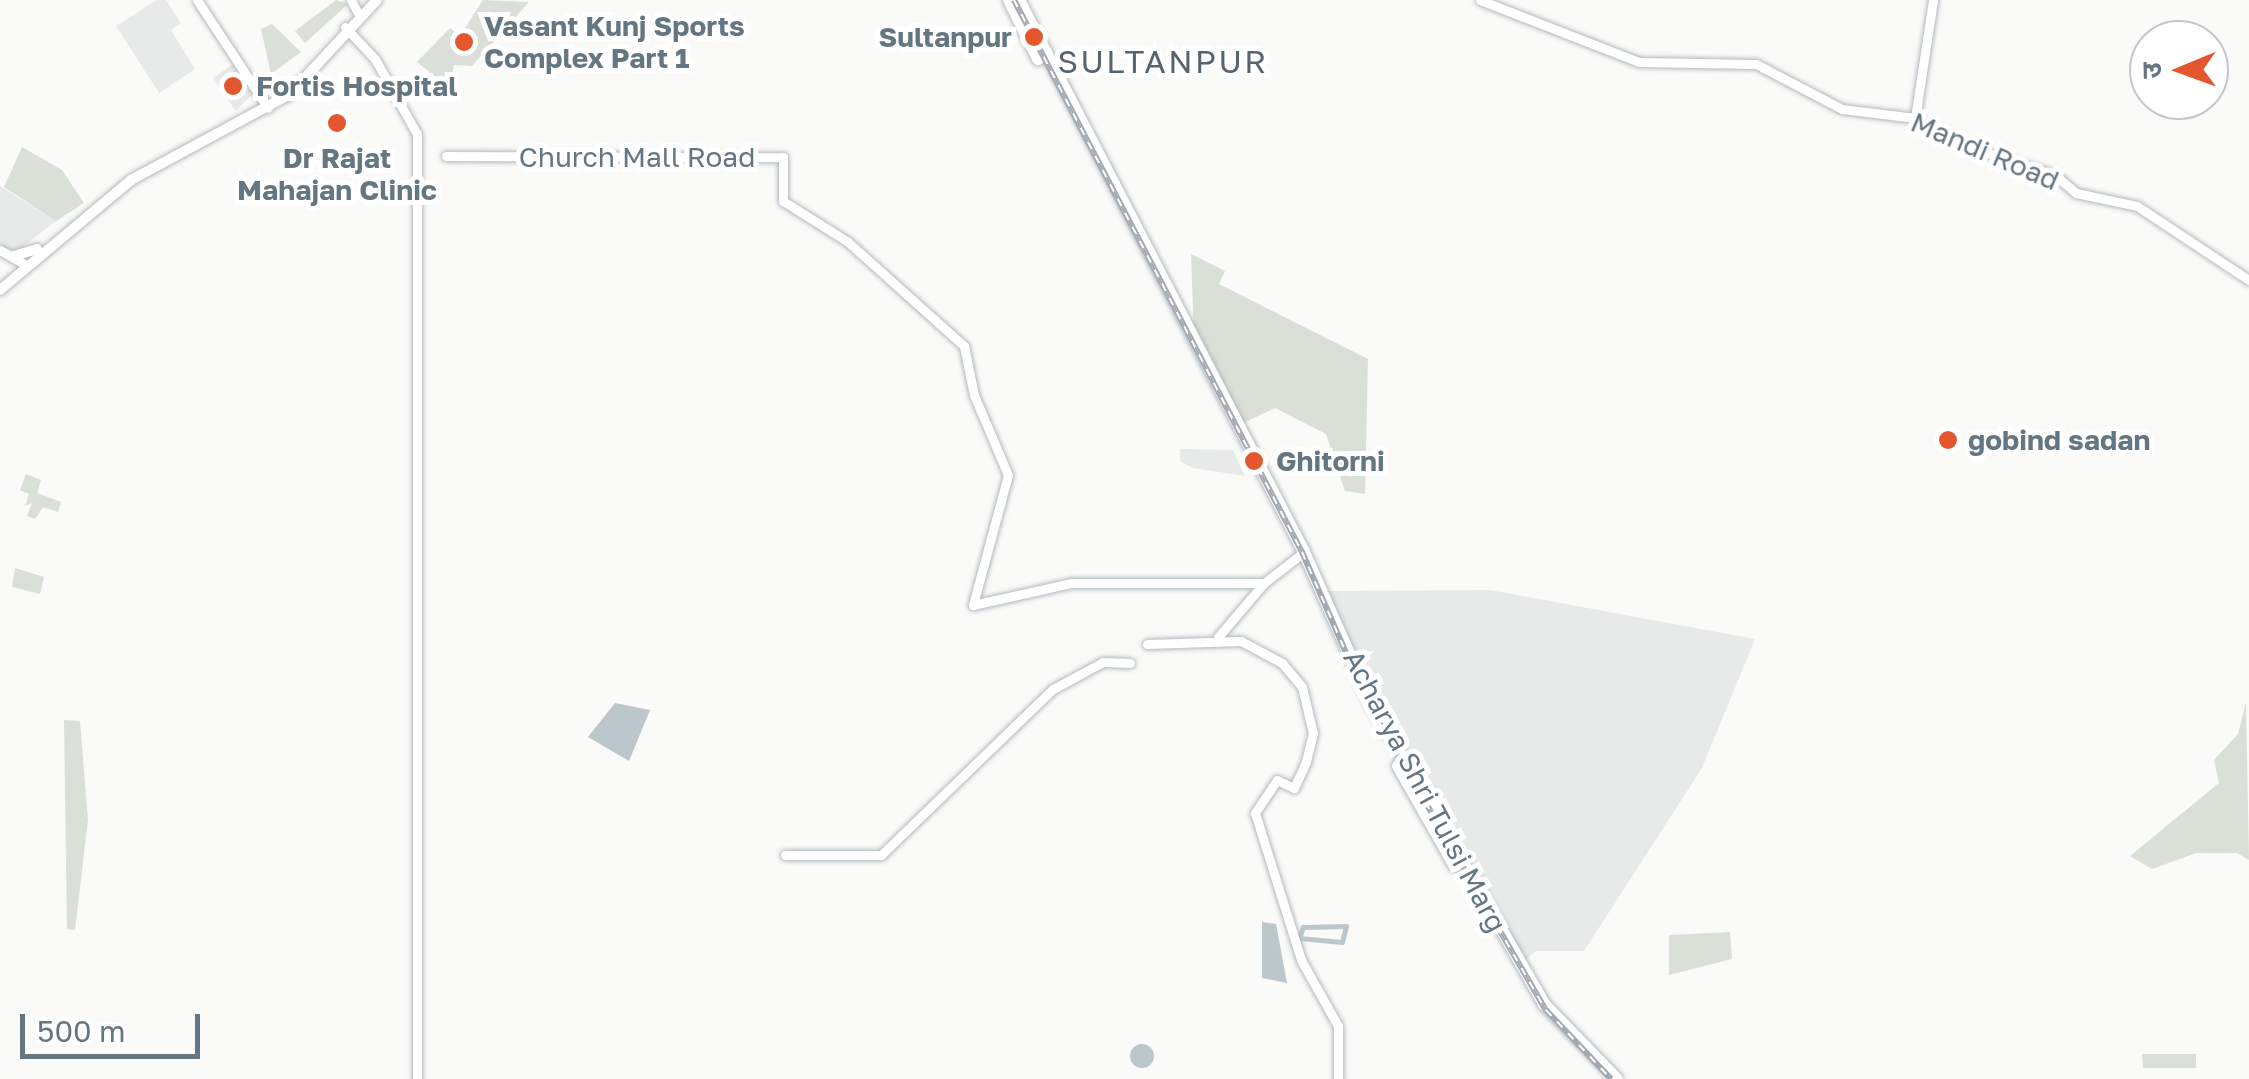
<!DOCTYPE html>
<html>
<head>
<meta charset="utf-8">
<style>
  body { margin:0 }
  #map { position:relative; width:2249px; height:1079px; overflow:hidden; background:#fafaf8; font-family:"Golos Text","Noto Sans Devanagari",sans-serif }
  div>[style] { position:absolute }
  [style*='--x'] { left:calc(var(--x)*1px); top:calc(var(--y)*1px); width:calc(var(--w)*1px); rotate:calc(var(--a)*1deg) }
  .built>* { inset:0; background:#e8e9e9 }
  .green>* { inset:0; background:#dadfd7 }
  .water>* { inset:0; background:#bbc7cb }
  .round { border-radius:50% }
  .canal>* { height:5px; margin:-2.5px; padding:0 2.5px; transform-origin:2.5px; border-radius:2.5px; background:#bbc7cb }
  .roads { filter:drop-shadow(0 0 2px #b3babf) drop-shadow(0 0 2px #b3babf) }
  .secondary>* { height:9px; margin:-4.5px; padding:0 4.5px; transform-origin:4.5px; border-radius:4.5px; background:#fff }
  .primary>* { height:10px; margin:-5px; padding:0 5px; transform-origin:5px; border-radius:5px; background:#fff }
  .highway>* { height:12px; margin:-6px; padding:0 6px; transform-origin:6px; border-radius:6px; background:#fff }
  .rail>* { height:6px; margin-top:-3px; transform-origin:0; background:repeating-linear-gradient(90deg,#fff 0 8px,#a2aab0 0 16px); box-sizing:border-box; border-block:2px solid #a2aab0 }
  .dots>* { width:28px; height:28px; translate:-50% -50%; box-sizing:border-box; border:5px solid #fff; border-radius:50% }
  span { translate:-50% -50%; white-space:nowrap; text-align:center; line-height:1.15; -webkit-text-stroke:10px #fff; paint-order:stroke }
  .poi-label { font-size:28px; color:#657683; font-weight:700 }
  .left { translate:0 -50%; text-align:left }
  .right { translate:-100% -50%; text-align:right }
  .street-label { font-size:28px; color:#657683 }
  .quarter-label { font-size:32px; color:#57646e; letter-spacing:2.5px }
  .north { position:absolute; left:2129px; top:20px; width:100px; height:100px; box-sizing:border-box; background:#fff; border:2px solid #c1c8cd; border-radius:50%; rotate:269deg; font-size:28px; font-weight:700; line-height:40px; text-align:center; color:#657683 }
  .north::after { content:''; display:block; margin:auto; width:35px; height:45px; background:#e4572e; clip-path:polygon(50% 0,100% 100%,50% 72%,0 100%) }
  .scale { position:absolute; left:20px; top:1014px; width:180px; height:45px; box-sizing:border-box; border:5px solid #657683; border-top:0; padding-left:12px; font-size:30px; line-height:35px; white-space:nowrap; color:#657683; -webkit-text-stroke:8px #fff; paint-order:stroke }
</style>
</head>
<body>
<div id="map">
  <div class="built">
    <div style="clip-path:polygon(157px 0,166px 0,181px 23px,171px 30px,195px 69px,159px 93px,116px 26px)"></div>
    <div style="clip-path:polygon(233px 64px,253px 94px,236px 111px,213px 78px)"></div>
    <div style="clip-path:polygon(0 186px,56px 221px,16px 252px,0 246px)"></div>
    <div style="clip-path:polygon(1180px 449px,1233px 450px,1245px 476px,1193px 468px,1180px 461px)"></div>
    <div style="clip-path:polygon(1490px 590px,1755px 639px,1702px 768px,1584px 951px,1536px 951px,1523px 962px,1374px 704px,1325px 591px)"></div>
  </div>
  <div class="green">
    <div style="clip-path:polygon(336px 0,348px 4px,305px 43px,295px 31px)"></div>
    <div style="clip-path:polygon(483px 0,529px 2px,472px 66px,454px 65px,451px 81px,442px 82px,417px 62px,450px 28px,460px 36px)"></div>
    <div style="clip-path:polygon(272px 24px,301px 52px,271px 74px,261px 29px)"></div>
    <div style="clip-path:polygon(22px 147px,62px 170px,84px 203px,56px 221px,4px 187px)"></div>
    <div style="clip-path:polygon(1191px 254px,1225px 271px,1219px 284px,1368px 359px,1365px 494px,1345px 491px,1326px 434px,1275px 408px,1239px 425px,1194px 338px)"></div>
    <div style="clip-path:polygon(26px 474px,41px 480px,37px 493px,61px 502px,58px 512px,43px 507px,35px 519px,27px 516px,32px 503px,25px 506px,29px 494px,20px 490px)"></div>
    <div style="clip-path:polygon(15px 568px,44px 577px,40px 594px,12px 587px)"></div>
    <div style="clip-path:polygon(2246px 702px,2249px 860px,2237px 853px,2196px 853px,2152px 869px,2130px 856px,2219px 783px,2214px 760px,2238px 734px)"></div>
    <div style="clip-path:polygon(64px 720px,80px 721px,88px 820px,75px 930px,67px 929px)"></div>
    <div style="clip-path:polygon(1730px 932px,1732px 959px,1669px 975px,1669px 935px)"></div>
    <div style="clip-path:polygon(2142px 1054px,2196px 1054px,2196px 1068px,2143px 1068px)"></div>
  </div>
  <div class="water">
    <div style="clip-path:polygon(615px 703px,650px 710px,629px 761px,588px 737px)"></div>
    <div style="clip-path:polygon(1262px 922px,1276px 924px,1287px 983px,1262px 978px)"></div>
    <div class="round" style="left:1130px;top:1044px;width:24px;height:24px"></div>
  </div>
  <div class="canal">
    <div style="--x:1346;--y:926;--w:16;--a:104"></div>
    <div style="--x:1342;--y:942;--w:43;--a:-174.7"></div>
    <div style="--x:1299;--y:938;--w:12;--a:-70"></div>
    <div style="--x:1303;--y:927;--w:43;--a:-1.3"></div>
  </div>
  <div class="roads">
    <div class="secondary">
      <div style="--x:197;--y:0;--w:129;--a:56.7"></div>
      <div style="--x:351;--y:0;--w:15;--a:62"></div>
      <div style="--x:1480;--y:0;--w:171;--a:21.3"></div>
      <div style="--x:1639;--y:62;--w:117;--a:1"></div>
      <div style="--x:1756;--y:64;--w:97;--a:27.6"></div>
      <div style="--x:1842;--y:109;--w:74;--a:7"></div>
      <div style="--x:1915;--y:118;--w:65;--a:27.3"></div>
      <div style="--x:1973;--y:148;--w:88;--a:18.6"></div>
      <div style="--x:2056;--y:176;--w:26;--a:40"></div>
      <div style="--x:2076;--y:193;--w:62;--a:12"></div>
      <div style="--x:2137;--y:206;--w:134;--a:33.5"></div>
      <div style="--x:345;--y:27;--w:44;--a:46.8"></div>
      <div style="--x:375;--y:59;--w:86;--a:60.8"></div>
      <div style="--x:417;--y:134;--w:945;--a:90"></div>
      <div style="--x:1915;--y:118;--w:119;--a:-81.3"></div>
      <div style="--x:446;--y:156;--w:337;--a:0.2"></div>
      <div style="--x:783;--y:157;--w:44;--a:90"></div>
      <div style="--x:783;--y:201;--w:77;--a:32.2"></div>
      <div style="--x:848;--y:242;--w:156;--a:41.9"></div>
      <div style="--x:964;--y:346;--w:50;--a:78.5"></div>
      <div style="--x:974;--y:395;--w:87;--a:67"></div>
      <div style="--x:1008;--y:475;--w:135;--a:105.1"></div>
      <div style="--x:973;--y:605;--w:100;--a:-12.7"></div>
      <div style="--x:1071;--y:583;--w:193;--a:0"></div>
      <div style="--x:0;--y:250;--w:28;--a:30"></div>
      <div style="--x:1218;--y:637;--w:71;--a:-49.6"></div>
      <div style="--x:1264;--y:583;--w:51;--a:-37.8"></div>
      <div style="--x:1147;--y:644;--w:94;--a:-1.8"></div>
      <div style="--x:1241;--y:641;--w:47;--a:28.2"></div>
      <div style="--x:1282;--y:663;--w:31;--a:50"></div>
      <div style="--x:1302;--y:687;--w:47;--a:76.6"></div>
      <div style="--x:1313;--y:733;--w:30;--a:104"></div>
      <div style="--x:1306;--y:762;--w:29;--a:115"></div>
      <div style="--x:1294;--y:788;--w:19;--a:-155"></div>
      <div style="--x:1277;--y:780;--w:40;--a:124"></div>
      <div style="--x:1255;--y:813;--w:154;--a:72.6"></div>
      <div style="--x:1301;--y:960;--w:76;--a:60.7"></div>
      <div style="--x:1338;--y:1026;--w:53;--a:90"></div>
      <div style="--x:785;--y:855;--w:96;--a:0"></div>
      <div style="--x:881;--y:855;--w:239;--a:-44"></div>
      <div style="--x:1053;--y:689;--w:57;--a:-28.4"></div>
      <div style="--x:1103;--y:662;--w:27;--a:2"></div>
    </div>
    <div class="primary">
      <div style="--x:14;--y:256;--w:24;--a:-17"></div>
      <div style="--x:0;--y:290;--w:171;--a:-40"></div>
      <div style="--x:131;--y:180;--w:181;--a:-28.4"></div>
      <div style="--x:290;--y:94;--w:128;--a:-47.2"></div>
    </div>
    <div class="highway">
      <div style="--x:1009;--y:0;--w:66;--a:63.8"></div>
      <div style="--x:1019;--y:0;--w:621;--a:62.69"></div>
      <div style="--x:1304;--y:552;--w:163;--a:66.1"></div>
      <div style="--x:1370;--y:701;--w:351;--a:60.1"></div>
      <div style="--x:1545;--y:1005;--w:103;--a:45.8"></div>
      <div style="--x:1398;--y:766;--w:115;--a:60.3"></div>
    </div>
  </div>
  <div class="rail">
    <div style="--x:1014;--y:0;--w:623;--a:62.45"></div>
    <div style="--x:1302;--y:552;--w:167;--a:66.4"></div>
    <div style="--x:1369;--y:705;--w:353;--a:59.9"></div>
    <div style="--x:1546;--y:1010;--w:95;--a:46.7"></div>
  </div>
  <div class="dots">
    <div style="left:1034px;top:37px;background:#e4572e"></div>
    <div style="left:464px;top:42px;background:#e4572e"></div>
    <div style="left:233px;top:86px;background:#e4572e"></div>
    <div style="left:337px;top:123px;background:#e4572e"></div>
    <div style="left:1948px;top:440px;background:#e4572e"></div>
    <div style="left:1254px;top:461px;background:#e4572e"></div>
  </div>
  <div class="poi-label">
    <span class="left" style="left:484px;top:42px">Vasant Kunj Sports<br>Complex Part 1</span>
    <span class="right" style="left:1012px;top:37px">Sultanpur</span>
    <span class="left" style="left:256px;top:86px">Fortis Hospital</span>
    <span style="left:337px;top:174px">Dr Rajat<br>Mahajan Clinic</span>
    <span class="left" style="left:1968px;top:440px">gobind sadan</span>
    <span class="left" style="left:1276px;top:461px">Ghitorni</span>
  </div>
  <div class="street-label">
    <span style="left:1985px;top:151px;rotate:23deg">Mandi Road</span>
    <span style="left:637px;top:157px">Church Mall Road</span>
    <span style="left:1425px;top:791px;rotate:62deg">Acharya Shri Tulsi Marg</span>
  </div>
  <div class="quarter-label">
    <span style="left:1163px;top:61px">SULTANPUR</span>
  </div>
  <div class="north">उ</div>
  <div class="scale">500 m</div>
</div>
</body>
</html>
